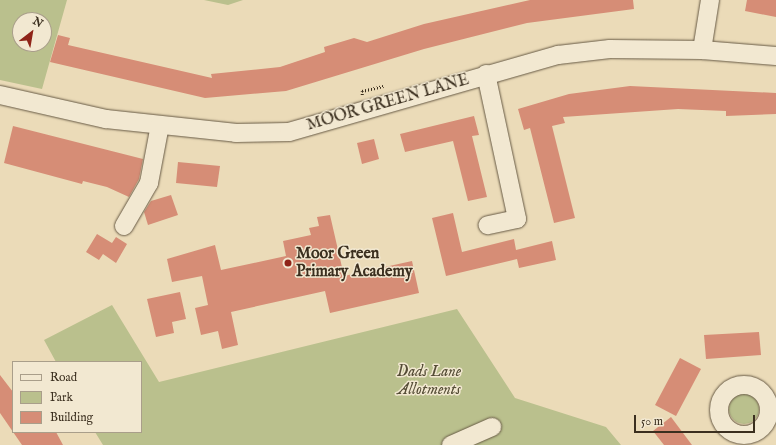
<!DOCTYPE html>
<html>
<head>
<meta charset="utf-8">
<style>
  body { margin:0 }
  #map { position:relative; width:776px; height:445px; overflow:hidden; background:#ebdbb8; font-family:"IM FELL English",serif }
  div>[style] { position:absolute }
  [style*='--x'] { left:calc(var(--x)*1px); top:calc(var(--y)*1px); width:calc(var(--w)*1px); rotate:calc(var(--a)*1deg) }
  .green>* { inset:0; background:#bac08d }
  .round { border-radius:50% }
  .building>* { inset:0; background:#d68d76 }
  .path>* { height:2.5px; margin-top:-1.25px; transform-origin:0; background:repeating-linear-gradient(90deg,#3b2f1f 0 1px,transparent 0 3px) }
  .roads { filter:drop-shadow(0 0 1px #675a45) drop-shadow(0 0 1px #675a45) }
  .minor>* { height:18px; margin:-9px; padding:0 9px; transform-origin:9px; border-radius:9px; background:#f2e8d1 }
  .minor>.ring { margin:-9px; padding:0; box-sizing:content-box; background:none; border:18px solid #f2e8d1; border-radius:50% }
  .dots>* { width:11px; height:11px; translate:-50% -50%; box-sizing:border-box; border:2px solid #f2e8d1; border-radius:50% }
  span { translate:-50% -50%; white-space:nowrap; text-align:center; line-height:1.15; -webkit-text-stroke:3px #f2e8d1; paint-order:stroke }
  .street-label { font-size:16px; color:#3b2f1f }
  .poi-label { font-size:16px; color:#3b2f1f; font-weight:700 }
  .left { translate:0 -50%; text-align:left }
  .park-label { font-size:16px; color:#544c35; font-style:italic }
  .legend { position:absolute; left:12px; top:361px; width:130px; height:72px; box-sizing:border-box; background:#f2e8d1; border:1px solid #a99e8a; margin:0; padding:5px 7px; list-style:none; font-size:12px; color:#3b2f1f }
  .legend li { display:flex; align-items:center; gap:8px; height:20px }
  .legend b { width:20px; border:1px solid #a99e8a }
  .north { position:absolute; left:12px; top:12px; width:40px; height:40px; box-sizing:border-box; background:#f2e8d1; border:1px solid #a99e8a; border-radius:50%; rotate:31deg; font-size:11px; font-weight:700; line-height:16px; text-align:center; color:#3b2f1f }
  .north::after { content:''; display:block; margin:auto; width:14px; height:18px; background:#8f2418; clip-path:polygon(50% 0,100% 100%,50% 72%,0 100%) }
  .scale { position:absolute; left:634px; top:415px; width:121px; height:18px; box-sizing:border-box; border:2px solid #3b2f1f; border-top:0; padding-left:5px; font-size:12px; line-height:14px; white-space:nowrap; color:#3b2f1f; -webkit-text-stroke:3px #f2e8d1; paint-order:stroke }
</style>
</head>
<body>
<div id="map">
  <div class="green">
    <div style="clip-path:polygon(evenodd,0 0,67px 0,42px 89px,0 80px,0 0,20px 20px,44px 20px,44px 44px,20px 44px,20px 20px)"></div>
    <div style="clip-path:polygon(204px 0,243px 0,228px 5px)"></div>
    <div style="clip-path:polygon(112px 305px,159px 382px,457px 309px,515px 398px,606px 427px,621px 445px,103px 445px,95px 432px,141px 432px,141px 362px,56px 362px,44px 340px)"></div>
    <div class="round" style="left:729px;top:394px;width:30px;height:30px"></div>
  </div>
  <div class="building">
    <div style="clip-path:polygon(530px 0,633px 0,634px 9px,527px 23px,424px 49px,286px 91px,205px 98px,50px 62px,58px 35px,70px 38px,68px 45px,212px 78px,211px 74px,280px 67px,325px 52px,324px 47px,354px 38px,367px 42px,424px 24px)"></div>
    <div style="clip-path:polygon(747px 0,776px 0,776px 17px,745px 11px)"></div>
    <div style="clip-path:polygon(630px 86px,776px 93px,776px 114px,726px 116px,726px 111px,678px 109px,563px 117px,565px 123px,552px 126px,575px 218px,554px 223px,530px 128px,524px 130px,518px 109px,569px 94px)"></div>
    <div style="clip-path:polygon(474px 116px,479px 135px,472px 136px,487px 197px,468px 201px,453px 141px,405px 152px,400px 134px)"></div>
    <div style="clip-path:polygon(13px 126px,143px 159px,139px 179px,129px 197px,107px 187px,83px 181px,82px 184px,4px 163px)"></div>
    <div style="clip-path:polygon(374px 139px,379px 159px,362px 164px,357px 143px)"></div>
    <div style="clip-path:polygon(178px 162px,220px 166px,217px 187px,176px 183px)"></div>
    <div style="clip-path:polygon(171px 195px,178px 215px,148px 225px,144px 212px,151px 201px)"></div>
    <div style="clip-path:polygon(453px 213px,462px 252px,514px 239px,516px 250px,552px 241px,556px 260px,519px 268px,517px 259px,446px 276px,432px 218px)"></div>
    <div style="clip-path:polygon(330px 215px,344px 276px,412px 261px,419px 293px,330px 313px,325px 291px,231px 312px,238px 345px,222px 349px,218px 331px,201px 335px,195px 308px,208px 305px,202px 276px,172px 282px,167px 259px,215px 245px,221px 270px,286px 256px,283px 241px,311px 235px,309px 228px,319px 226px,317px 217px)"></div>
    <div style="clip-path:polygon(97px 234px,112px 243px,116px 237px,127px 244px,116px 263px,103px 254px,99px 260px,86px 252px)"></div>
    <div style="clip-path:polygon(180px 292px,186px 319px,172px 322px,174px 333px,156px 337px,147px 299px)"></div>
    <div style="clip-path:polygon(759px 332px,761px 355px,706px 359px,704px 335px)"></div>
    <div style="clip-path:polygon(680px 358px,701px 369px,676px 416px,655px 405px)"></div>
    <div style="clip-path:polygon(0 375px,13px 392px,13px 432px,56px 432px,63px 445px,22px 445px,0 413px)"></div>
    <div style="clip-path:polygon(671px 417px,692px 445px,664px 445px,653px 431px)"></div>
  </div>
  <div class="path">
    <div style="--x:362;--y:95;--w:4;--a:-90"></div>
    <div style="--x:362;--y:91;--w:22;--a:-13"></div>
  </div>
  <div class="roads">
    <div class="minor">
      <div style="--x:702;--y:50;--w:51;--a:-80.9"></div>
      <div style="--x:486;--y:74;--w:148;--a:77.9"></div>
      <div style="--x:517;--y:219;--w:30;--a:168"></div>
      <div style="--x:0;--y:95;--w:109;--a:12.8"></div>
      <div style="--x:106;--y:119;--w:131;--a:6.1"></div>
      <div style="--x:236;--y:133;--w:53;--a:-1.1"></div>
      <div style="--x:289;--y:132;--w:280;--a:-16"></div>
      <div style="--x:558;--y:55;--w:52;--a:-6.6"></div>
      <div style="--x:610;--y:49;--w:92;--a:0.6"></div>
      <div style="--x:702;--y:50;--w:74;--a:4.6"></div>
      <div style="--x:124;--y:226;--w:50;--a:-59.8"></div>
      <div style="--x:149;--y:183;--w:59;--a:-79.3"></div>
      <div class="ring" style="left:719px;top:385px;width:32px;height:32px"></div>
      <div style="--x:451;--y:445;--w:45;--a:-23.7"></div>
    </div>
  </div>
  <div class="dots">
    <div style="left:288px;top:263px;background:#8f2418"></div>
  </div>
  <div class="street-label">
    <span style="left:388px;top:103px;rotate:-16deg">MOOR GREEN LANE</span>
  </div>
  <div class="poi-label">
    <span class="left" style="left:296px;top:263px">Moor Green<br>Primary Academy</span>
  </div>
  <div class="park-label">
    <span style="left:429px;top:381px">Dads Lane<br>Allotments</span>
  </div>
  <ul class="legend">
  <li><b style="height:5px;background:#f2e8d1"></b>Road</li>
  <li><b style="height:11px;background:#bac08d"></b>Park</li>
  <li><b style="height:11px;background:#d68d76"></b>Building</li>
  </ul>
  <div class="north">N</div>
  <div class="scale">50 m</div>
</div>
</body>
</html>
